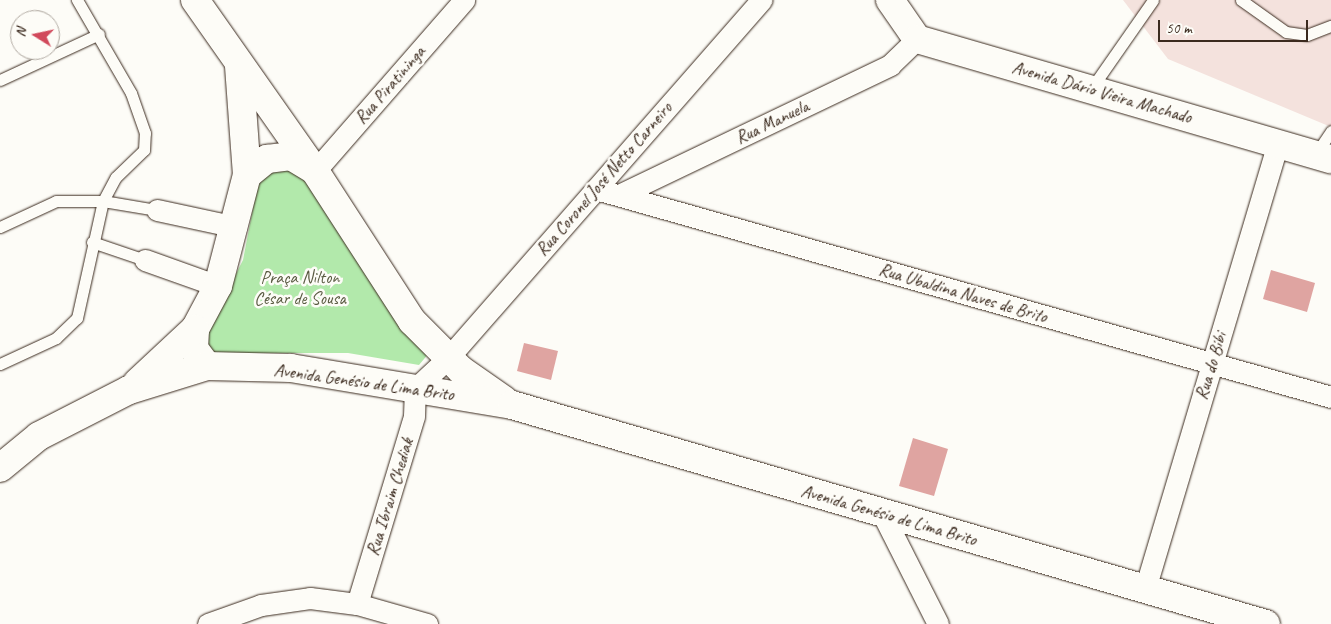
<!DOCTYPE html>
<html>
<head>
<meta charset="utf-8">
<style>
  body { margin:0 }
  #map { position:relative; width:1331px; height:624px; overflow:hidden; background:#fdfcf7; font-family:Caveat,sans-serif }
  div>[style] { position:absolute }
  [style*='--x'] { left:calc(var(--x)*1px); top:calc(var(--y)*1px); width:calc(var(--w)*1px); rotate:calc(var(--a)*1deg) }
  .built>* { inset:0; background:#f4e2dd }
  .green>* { inset:0; background:#b2e9ab }
  .building>* { inset:0; background:#dfa4a1 }
  .roads { filter:drop-shadow(0 0 1px #3b2a1e) drop-shadow(0 0 1px #3b2a1e) }
  .lane>* { height:11px; margin:-5.5px; padding:0 5.5px; transform-origin:5.5px; border-radius:5.5px; background:#fdfcf7 }
  .street>* { height:21px; margin:-10.5px; padding:0 10.5px; transform-origin:10.5px; border-radius:10.5px; background:#fdfcf7 }
  .secondary>* { height:28px; margin:-14px; padding:0 14px; transform-origin:14px; border-radius:14px; background:#fdfcf7 }
  span { translate:-50% -50%; white-space:nowrap; text-align:center; line-height:1.15; -webkit-text-stroke:5px #fdfcf7; paint-order:stroke }
  .street-label { font-size:18px; color:#3b2a1e }
  .park-label { font-size:18px; color:#595a41 }
  .north { position:absolute; left:10px; top:10px; width:50px; height:50px; box-sizing:border-box; background:#fdfcf7; border:1px solid #afa8a0; border-radius:50%; rotate:280deg; font-size:14px; font-weight:700; line-height:20px; text-align:center; color:#3b2a1e }
  .north::after { content:''; display:block; margin:auto; width:18px; height:22px; background:#d1495b; clip-path:polygon(50% 0,100% 100%,50% 72%,0 100%) }
  .scale { position:absolute; left:1158px; top:20px; width:150px; height:22px; box-sizing:border-box; border:2px solid #3b2a1e; border-top:0; padding-left:6px; font-size:15px; line-height:18px; white-space:nowrap; color:#3b2a1e; -webkit-text-stroke:4px #fdfcf7; paint-order:stroke }
</style>
</head>
<body>
<div id="map">
  <div class="built">
    <div style="clip-path:polygon(1123px 0,1331px 0,1331px 127px,1168px 59px)"></div>
  </div>
  <div class="green">
    <div style="clip-path:polygon(276px 166px,302px 172px,429px 353px,419px 365px,348px 353px,212px 353px,204px 346px,205px 335px,243px 260px,259px 177px)"></div>
  </div>
  <div class="building">
    <div style="clip-path:polygon(1271px 270px,1315px 283px,1307px 312px,1263px 299px)"></div>
    <div style="clip-path:polygon(524px 343px,558px 351px,551px 380px,517px 371px)"></div>
    <div style="clip-path:polygon(913px 438px,948px 449px,934px 496px,899px 486px)"></div>
  </div>
  <div class="roads">
    <div class="lane">
      <div style="--x:1241;--y:0;--w:55;--a:35.4"></div>
      <div style="--x:1286;--y:32;--w:21;--a:8"></div>
      <div style="--x:1307;--y:35;--w:26;--a:-21"></div>
      <div style="--x:0;--y:80;--w:109;--a:-24.9"></div>
      <div style="--x:1091;--y:89;--w:108;--a:-55.1"></div>
      <div style="--x:1315;--y:155;--w:29;--a:-56"></div>
      <div style="--x:0;--y:227;--w:62;--a:-24.9"></div>
      <div style="--x:56;--y:201;--w:47;--a:0"></div>
      <div style="--x:103;--y:201;--w:55;--a:9.5"></div>
      <div style="--x:92;--y:242;--w:56;--a:18.8"></div>
      <div style="--x:0;--y:364;--w:62;--a:-24.9"></div>
      <div style="--x:56;--y:338;--w:29;--a:-44"></div>
      <div style="--x:77;--y:318;--w:120;--a:-77.5"></div>
      <div style="--x:103;--y:201;--w:27;--a:-62"></div>
      <div style="--x:116;--y:177;--w:39;--a:-44"></div>
      <div style="--x:144;--y:150;--w:17;--a:-87"></div>
      <div style="--x:145;--y:133;--w:42;--a:-109.3"></div>
      <div style="--x:131;--y:93;--w:108;--a:-120.1"></div>
    </div>
    <div class="street">
      <div style="--x:315;--y:171;--w:227;--a:-48.9"></div>
      <div style="--x:596;--y:189;--w:764;--a:15.8"></div>
      <div style="--x:619;--y:195;--w:301;--a:-25.6"></div>
      <div style="--x:890;--y:65;--w:37;--a:-44"></div>
      <div style="--x:157;--y:210;--w:81;--a:12.1"></div>
      <div style="--x:145;--y:260;--w:77;--a:19.6"></div>
      <div style="--x:882;--y:513;--w:124;--a:63.2"></div>
      <div style="--x:1145;--y:589;--w:464;--a:-73.4"></div>
      <div style="--x:357;--y:604;--w:196;--a:-73.1"></div>
      <div style="--x:414;--y:416;--w:27;--a:-88"></div>
      <div style="--x:415;--y:389;--w:45;--a:-43.2"></div>
      <div style="--x:448;--y:358;--w:476;--a:-48.8"></div>
      <div style="--x:208;--y:624;--w:56;--a:-19.7"></div>
      <div style="--x:261;--y:605;--w:49;--a:-8.1"></div>
      <div style="--x:310;--y:598;--w:47;--a:7.3"></div>
      <div style="--x:357;--y:604;--w:73;--a:15.9"></div>
    </div>
    <div class="secondary">
      <div style="--x:195;--y:0;--w:209;--a:54.9"></div>
      <div style="--x:315;--y:171;--w:179;--a:57.1"></div>
      <div style="--x:412;--y:321;--w:69;--a:45"></div>
      <div style="--x:461;--y:370;--w:52;--a:34.9"></div>
      <div style="--x:890;--y:0;--w:47;--a:55.3"></div>
      <div style="--x:917;--y:39;--w:431;--a:16.2"></div>
      <div style="--x:247;--y:175;--w:26;--a:-39"></div>
      <div style="--x:267;--y:159;--w:24;--a:-7"></div>
      <div style="--x:291;--y:156;--w:27;--a:31"></div>
      <div style="--x:207;--y:366;--w:21;--a:-127"></div>
      <div style="--x:194;--y:349;--w:20;--a:-87"></div>
      <div style="--x:195;--y:329;--w:49;--a:-61.9"></div>
      <div style="--x:218;--y:286;--w:115;--a:-75.4"></div>
      <div style="--x:247;--y:175;--w:110;--a:-94.2"></div>
      <div style="--x:137;--y:383;--w:79;--a:-43"></div>
      <div style="--x:0;--y:468;--w:50;--a:-39.4"></div>
      <div style="--x:39;--y:436;--w:101;--a:-27.1"></div>
      <div style="--x:129;--y:390;--w:82;--a:-17.1"></div>
      <div style="--x:207;--y:366;--w:84;--a:1.4"></div>
      <div style="--x:291;--y:368;--w:224;--a:9.5"></div>
      <div style="--x:512;--y:405;--w:785;--a:16.2"></div>
    </div>
  </div>
  <div class="street-label">
    <span style="left:390px;top:85px;rotate:-49deg">Rua Piratininga</span>
    <span style="left:1102px;top:92px;rotate:16deg">Avenida Dário Vieira Machado</span>
    <span style="left:772px;top:122px;rotate:-26deg">Rua Manuela</span>
    <span style="left:604px;top:179px;rotate:-49deg">Rua Coronel José Netto Carneiro</span>
    <span style="left:963px;top:293px;rotate:16deg">Rua Ubaldina Naves de Brito</span>
    <span style="left:1211px;top:366px;rotate:-73deg">Rua do Bibi</span>
    <span style="left:364px;top:382px;rotate:8deg">Avenida Genésio de Lima Brito</span>
    <span style="left:390px;top:497px;rotate:-73deg">Rua Ibraim Chediak</span>
    <span style="left:889px;top:515px;rotate:16deg">Avenida Genésio de Lima Brito</span>
  </div>
  <div class="park-label">
    <span style="left:300px;top:288px">Praça Nilton<br>César de Sousa</span>
  </div>
  <div class="north">N</div>
  <div class="scale">50 m</div>
</div>
</body>
</html>
